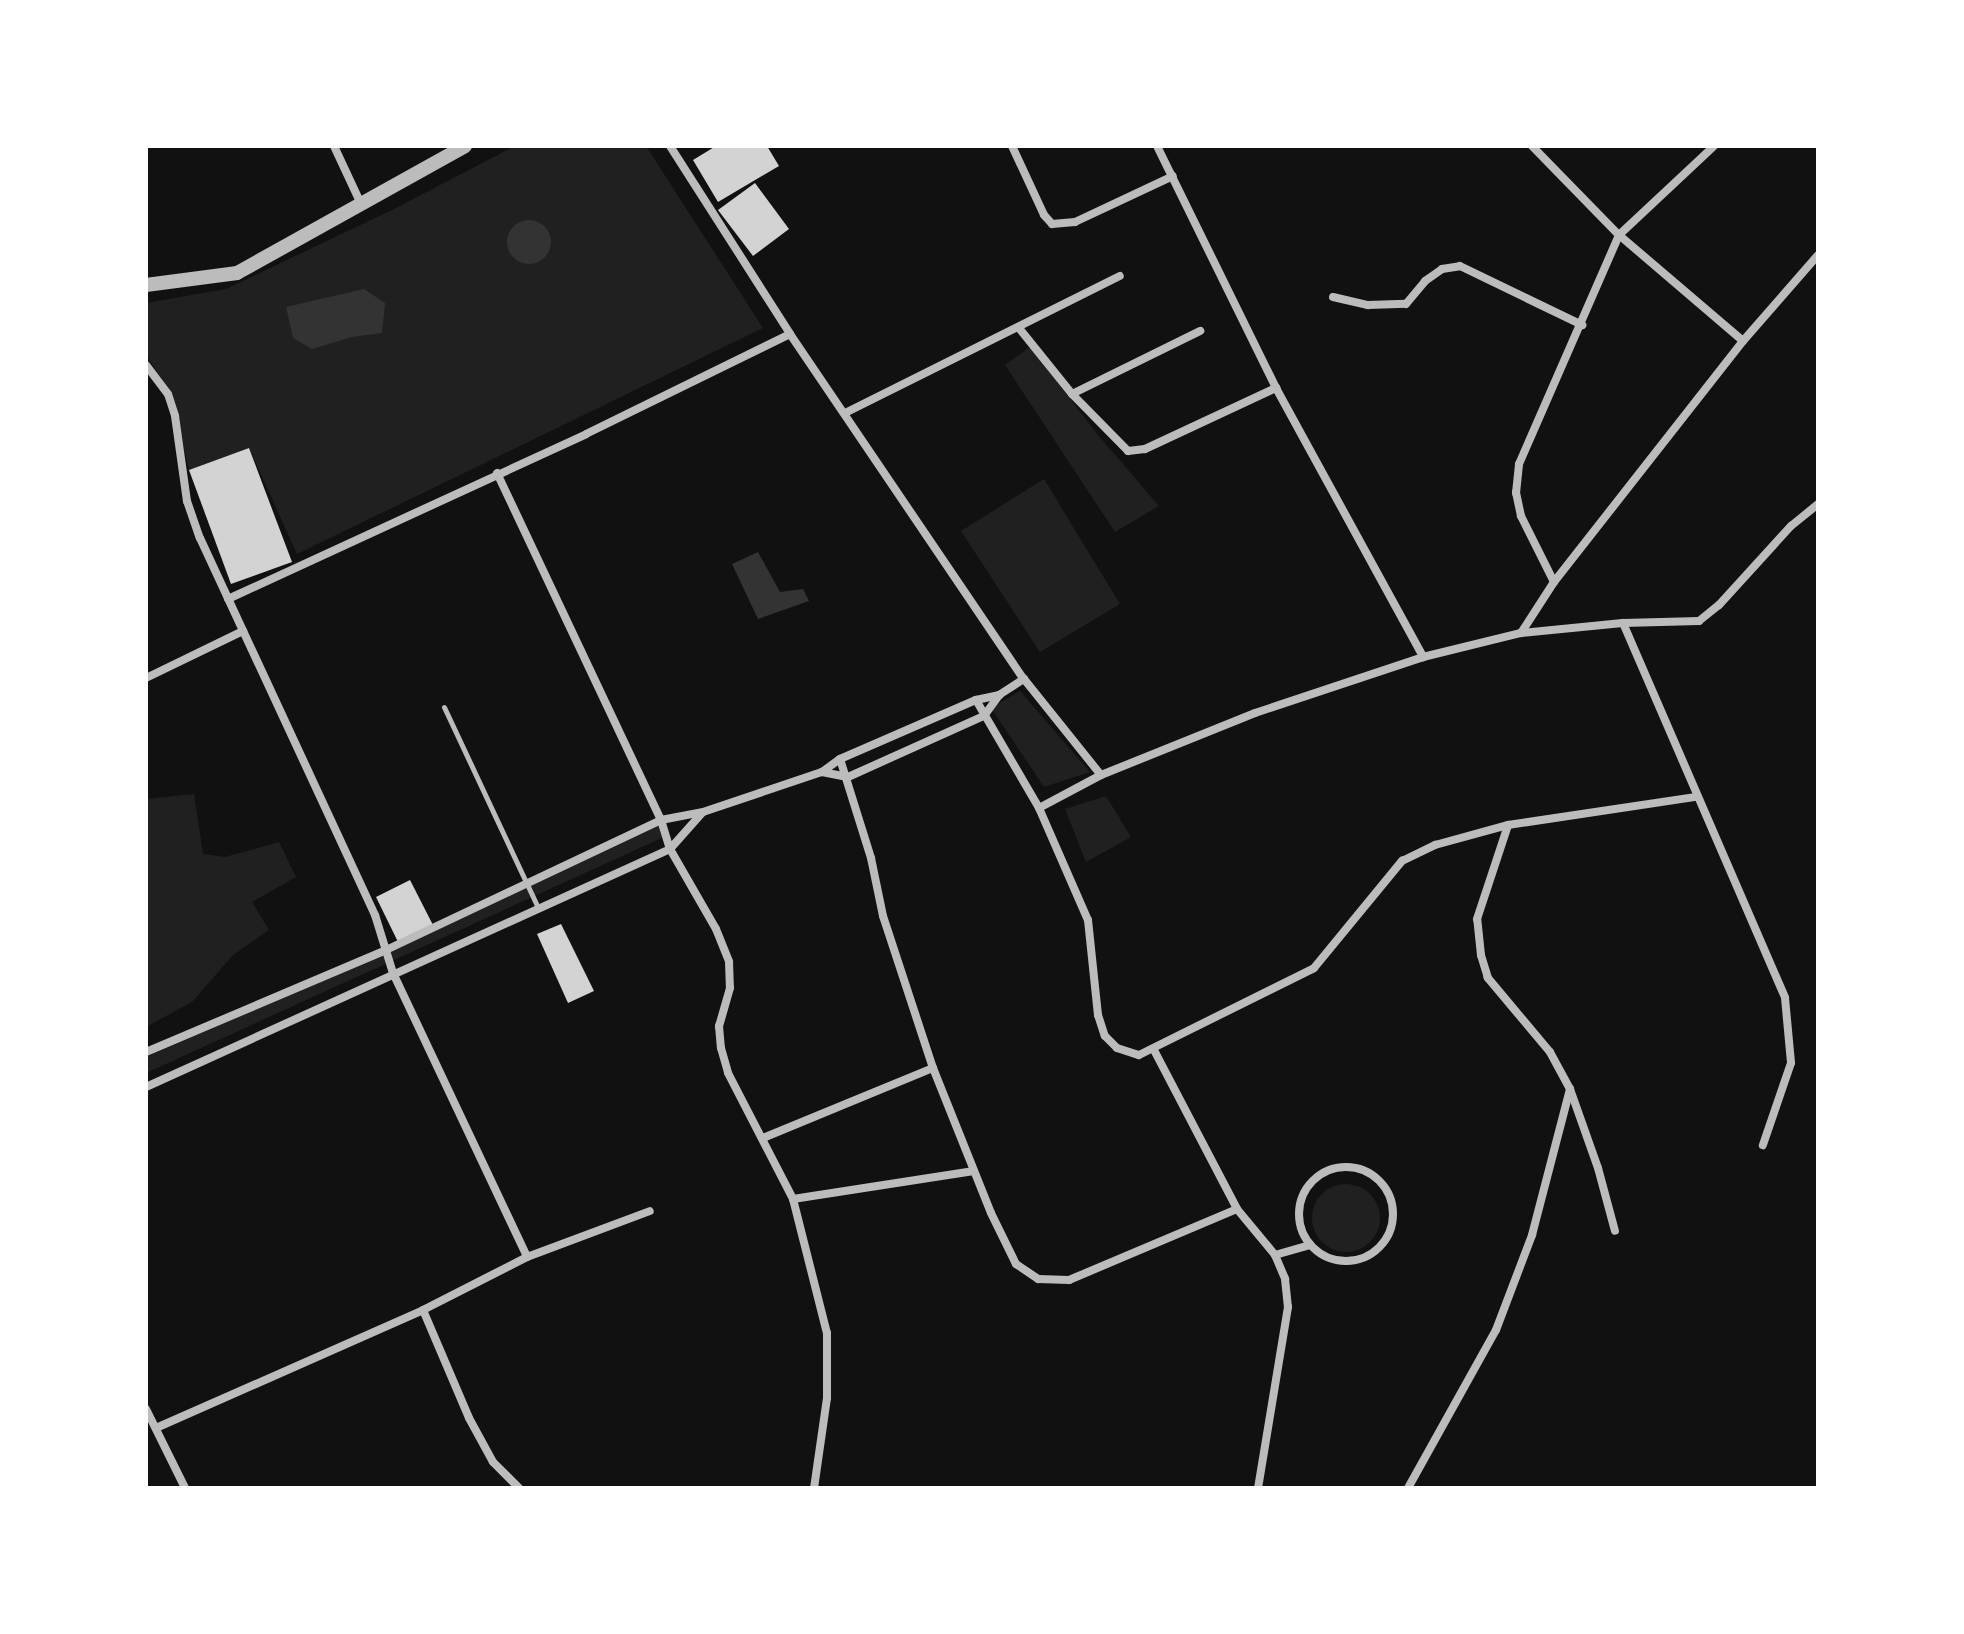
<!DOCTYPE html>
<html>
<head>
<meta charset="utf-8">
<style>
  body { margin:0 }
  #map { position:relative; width:1964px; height:1634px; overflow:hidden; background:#111; font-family:"Exo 2",sans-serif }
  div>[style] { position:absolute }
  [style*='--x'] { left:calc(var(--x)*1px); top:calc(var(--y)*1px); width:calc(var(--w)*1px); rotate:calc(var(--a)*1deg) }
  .green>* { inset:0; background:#202020 }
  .round { border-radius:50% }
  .water>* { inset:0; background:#333 }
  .building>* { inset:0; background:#d3d3d3 }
  .service>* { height:5px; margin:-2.5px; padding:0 2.5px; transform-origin:2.5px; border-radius:2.5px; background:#bcbcbc }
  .minor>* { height:8px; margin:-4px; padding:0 4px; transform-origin:4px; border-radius:4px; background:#bcbcbc }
  .minor>.ring { margin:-4px; padding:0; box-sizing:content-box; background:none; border:8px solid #bcbcbc; border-radius:50% }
  .tertiary>* { height:14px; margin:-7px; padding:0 7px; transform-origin:7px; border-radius:7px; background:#bcbcbc }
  span { translate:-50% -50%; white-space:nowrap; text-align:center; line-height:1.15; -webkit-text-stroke:8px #fff; paint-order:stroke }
  .frame { position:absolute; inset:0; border:148px solid #fff; pointer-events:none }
</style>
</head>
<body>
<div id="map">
  <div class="green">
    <div style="clip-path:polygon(515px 146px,646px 146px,763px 328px,297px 554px,249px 448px,189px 470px,171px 393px,146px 355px,146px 303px,226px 289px,394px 209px)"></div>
    <div style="clip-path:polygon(1030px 347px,1098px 435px,1159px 506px,1115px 532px,1005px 365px)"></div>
    <div style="clip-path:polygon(1044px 479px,1120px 604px,1040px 652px,961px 531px)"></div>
    <div style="clip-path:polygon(1020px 691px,1090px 772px,1044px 787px,991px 708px)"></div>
    <div style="clip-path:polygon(194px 794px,203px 854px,225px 857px,279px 842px,296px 877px,252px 902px,269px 930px,233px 955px,192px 1002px,146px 1027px,146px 799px)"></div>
    <div style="clip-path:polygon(1106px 796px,1131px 837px,1086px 862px,1065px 809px)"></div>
    <div style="clip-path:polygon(659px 824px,664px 837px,146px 1073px,146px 1057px,394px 950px)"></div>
    <div class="round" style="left:1312px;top:1184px;width:68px;height:68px"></div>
  </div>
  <div class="water">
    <div class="round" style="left:507px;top:220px;width:44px;height:44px"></div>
    <div style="clip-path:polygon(364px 289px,385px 303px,382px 333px,352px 337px,312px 349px,293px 338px,286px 307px)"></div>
    <div style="clip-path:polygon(758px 552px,780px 592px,803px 589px,809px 601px,758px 619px,732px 564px)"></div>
  </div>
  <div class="building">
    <div style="clip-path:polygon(716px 146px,767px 146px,779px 166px,718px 202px,693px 160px)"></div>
    <div style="clip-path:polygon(755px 183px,789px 229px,753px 256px,718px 210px)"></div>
    <div style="clip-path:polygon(249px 448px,292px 562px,231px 584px,189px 470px)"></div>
    <div style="clip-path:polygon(410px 880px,434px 927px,399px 944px,376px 897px)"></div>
    <div style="clip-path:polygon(561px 924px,594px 991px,568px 1003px,537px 934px)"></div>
  </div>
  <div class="service">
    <div style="--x:444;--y:707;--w:222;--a:64.9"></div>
  </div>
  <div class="minor">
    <div style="--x:334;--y:146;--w:64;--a:65"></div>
    <div style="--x:670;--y:146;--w:223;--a:57.4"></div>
    <div style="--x:790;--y:334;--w:417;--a:55.9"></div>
    <div style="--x:1024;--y:679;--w:123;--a:51.3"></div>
    <div style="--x:1012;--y:146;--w:76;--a:65.1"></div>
    <div style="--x:1044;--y:215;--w:12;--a:48"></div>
    <div style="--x:1052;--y:224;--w:23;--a:-5"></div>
    <div style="--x:1075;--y:222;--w:108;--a:-25.1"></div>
    <div style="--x:1157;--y:146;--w:270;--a:63.8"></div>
    <div style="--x:1276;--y:388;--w:307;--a:61.3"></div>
    <div style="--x:1532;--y:146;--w:124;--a:45.7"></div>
    <div style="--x:1619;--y:235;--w:163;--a:40.5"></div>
    <div style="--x:1333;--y:297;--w:36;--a:13"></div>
    <div style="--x:1368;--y:305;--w:38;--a:-2"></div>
    <div style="--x:1406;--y:304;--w:30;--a:-50"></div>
    <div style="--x:1425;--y:281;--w:21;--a:-35"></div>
    <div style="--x:1442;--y:269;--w:18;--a:-9"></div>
    <div style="--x:1460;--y:266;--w:136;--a:25.8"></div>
    <div style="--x:1019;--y:328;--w:85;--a:51.2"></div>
    <div style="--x:1072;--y:394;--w:80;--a:45.5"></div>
    <div style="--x:1128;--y:451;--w:17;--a:-7"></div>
    <div style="--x:1145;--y:449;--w:145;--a:-25"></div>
    <div style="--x:146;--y:365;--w:36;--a:53"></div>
    <div style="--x:168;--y:394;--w:23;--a:72"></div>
    <div style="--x:175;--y:416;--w:86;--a:82"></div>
    <div style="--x:187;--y:501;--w:39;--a:71"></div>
    <div style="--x:200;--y:538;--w:416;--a:65.1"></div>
    <div style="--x:375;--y:915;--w:61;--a:72.8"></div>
    <div style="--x:393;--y:973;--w:314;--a:64.7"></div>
    <div style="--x:1072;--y:394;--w:143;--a:-26.2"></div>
    <div style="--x:845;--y:413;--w:307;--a:-26.5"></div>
    <div style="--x:497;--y:473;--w:384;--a:64.7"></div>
    <div style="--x:661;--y:820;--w:30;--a:73"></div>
    <div style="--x:670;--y:849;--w:92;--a:60.1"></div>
    <div style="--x:716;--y:929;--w:35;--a:68"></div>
    <div style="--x:729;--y:962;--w:26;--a:88"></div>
    <div style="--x:730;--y:988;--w:40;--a:106"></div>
    <div style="--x:719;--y:1026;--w:22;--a:85"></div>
    <div style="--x:721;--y:1048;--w:26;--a:74"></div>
    <div style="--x:728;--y:1073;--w:142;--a:62.7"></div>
    <div style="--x:793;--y:1199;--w:138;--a:75.8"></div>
    <div style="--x:827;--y:1333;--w:65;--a:90"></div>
    <div style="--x:827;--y:1398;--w:91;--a:98.2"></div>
    <div style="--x:1554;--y:582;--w:74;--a:-116.6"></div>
    <div style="--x:1521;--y:516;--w:24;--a:-102"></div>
    <div style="--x:1516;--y:493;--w:29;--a:-84"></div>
    <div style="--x:1519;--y:464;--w:250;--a:-66.4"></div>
    <div style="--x:1619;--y:235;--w:130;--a:-43.1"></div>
    <div style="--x:228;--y:599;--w:394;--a:-24.7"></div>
    <div style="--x:586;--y:434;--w:227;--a:-26.1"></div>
    <div style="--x:1623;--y:623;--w:408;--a:66.6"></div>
    <div style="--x:1785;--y:998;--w:65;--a:84.7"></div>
    <div style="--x:1791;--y:1063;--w:87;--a:108.9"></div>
    <div style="--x:1521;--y:633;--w:61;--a:-57.1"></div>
    <div style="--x:1554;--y:582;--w:306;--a:-51.9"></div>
    <div style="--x:1743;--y:341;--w:114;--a:-48.9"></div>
    <div style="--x:146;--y:678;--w:108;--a:-25.9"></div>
    <div style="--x:976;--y:700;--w:125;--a:59.7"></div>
    <div style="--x:1039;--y:808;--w:122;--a:66.4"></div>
    <div style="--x:1088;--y:920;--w:96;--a:84"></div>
    <div style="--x:1098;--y:1015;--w:22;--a:72"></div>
    <div style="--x:1105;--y:1036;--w:17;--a:45"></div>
    <div style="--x:1117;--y:1048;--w:23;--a:18"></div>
    <div style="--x:1139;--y:1055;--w:195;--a:-26.4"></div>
    <div style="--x:1314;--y:968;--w:139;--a:-50.6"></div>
    <div style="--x:1402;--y:861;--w:37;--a:-26"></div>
    <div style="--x:1435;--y:845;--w:76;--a:-15.3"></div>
    <div style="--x:1508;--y:825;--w:190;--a:-8.5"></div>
    <div style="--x:840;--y:759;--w:104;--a:72.6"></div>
    <div style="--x:871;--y:858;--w:59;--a:78.3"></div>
    <div style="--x:883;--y:916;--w:160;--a:71.8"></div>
    <div style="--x:933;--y:1068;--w:156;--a:68.2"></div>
    <div style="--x:991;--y:1213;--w:57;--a:63.9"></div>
    <div style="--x:1016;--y:1264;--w:27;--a:34"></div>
    <div style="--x:1038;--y:1279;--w:31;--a:2"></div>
    <div style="--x:1069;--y:1280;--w:182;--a:-22.9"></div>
    <div style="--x:822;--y:772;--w:26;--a:11"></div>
    <div style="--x:848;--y:777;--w:149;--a:-24.2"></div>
    <div style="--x:984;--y:716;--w:26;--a:-54"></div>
    <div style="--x:999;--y:695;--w:30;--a:-33"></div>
    <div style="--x:1039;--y:808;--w:70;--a:-28"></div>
    <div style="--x:1101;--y:775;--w:166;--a:-21.9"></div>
    <div style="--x:1255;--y:713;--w:177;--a:-18.4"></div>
    <div style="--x:1423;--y:657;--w:101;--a:-13.8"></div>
    <div style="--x:1521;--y:633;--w:102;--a:-5.6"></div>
    <div style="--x:1623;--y:623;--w:76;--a:-1.5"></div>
    <div style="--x:1699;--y:621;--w:26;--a:-39"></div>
    <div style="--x:1719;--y:605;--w:107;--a:-47.7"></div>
    <div style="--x:1791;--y:526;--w:35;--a:-39"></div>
    <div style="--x:1154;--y:1050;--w:179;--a:62.4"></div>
    <div style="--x:1237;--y:1209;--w:60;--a:50.4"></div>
    <div style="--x:1275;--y:1255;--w:26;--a:67"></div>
    <div style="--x:1285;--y:1279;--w:28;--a:84"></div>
    <div style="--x:1288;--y:1307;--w:183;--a:99.4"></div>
    <div style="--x:146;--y:1052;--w:261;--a:-23"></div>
    <div style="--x:386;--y:950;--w:304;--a:-25.3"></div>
    <div style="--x:661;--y:820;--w:43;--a:-10.8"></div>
    <div style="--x:703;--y:812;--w:126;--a:-18.6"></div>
    <div style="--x:822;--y:772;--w:22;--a:-36"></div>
    <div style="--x:840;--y:759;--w:148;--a:-23.5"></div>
    <div style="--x:976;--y:700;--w:24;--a:-12"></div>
    <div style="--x:146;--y:1087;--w:576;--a:-24.43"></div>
    <div style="--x:670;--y:849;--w:48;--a:-48.4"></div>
    <div style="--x:1570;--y:1089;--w:84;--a:70.5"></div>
    <div style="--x:1598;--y:1168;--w:65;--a:74.9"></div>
    <div style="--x:763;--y:1138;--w:184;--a:-22.4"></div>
    <div class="ring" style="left:1299px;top:1167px;width:86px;height:86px"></div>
    <div style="--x:793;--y:1199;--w:183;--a:-8.8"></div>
    <div style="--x:1275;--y:1255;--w:36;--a:-16"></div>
    <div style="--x:423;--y:1310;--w:117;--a:66.9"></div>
    <div style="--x:469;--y:1418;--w:50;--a:61.4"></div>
    <div style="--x:493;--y:1462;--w:37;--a:45"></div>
    <div style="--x:146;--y:1409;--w:88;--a:63.7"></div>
    <div style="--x:156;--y:1428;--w:292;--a:-23.8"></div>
    <div style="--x:423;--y:1310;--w:117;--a:-27"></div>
    <div style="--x:527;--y:1257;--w:131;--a:-20.5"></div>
    <div style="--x:1408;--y:1488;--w:181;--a:-60.9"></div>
    <div style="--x:1496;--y:1330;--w:102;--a:-69.2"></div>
    <div style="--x:1532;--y:1235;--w:151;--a:-75.4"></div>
    <div style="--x:1570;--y:1089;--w:42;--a:-118.4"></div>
    <div style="--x:1550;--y:1052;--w:97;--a:-130"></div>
    <div style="--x:1488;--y:978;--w:24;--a:-107"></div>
    <div style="--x:1481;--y:955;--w:36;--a:-96"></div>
    <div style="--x:1477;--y:919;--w:99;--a:-71.7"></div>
  </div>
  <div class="tertiary">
    <div style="--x:146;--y:285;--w:92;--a:-7.5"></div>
    <div style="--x:237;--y:273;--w:261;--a:-29.1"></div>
  </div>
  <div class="frame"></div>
</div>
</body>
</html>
